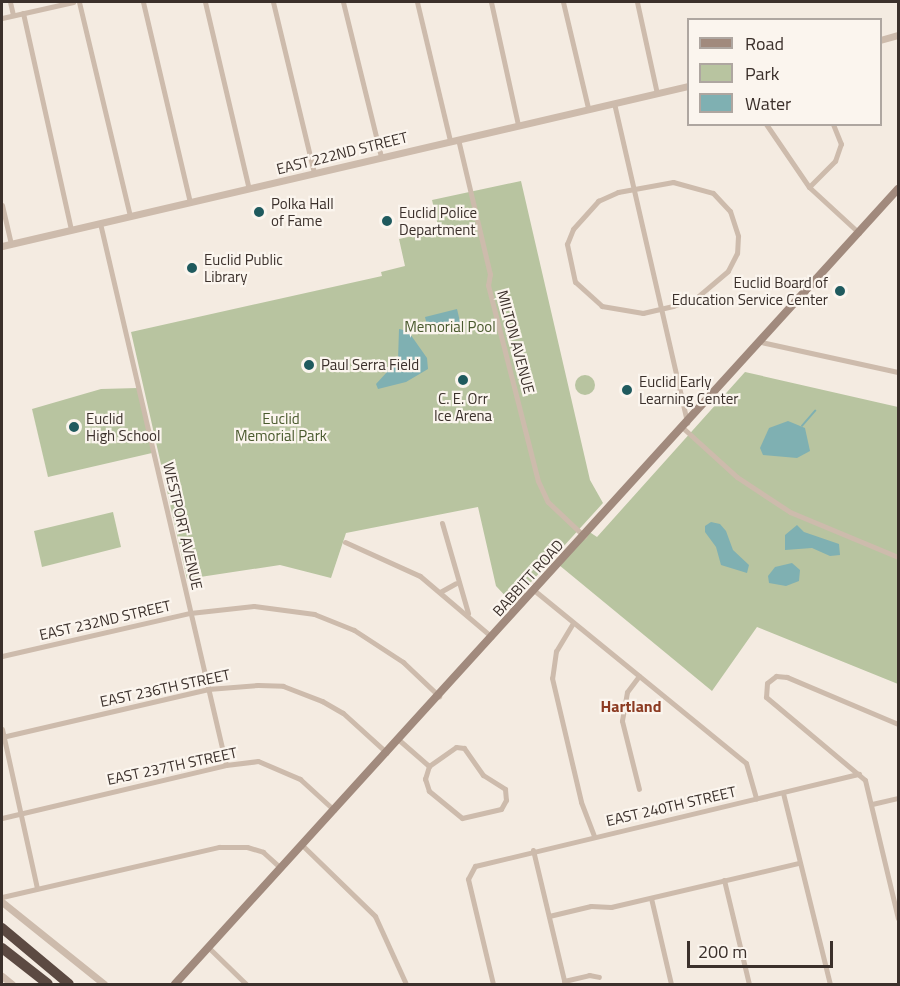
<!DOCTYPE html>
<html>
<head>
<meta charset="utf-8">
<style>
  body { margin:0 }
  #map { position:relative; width:900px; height:986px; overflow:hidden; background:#f4ebe1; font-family:"Titillium Web",sans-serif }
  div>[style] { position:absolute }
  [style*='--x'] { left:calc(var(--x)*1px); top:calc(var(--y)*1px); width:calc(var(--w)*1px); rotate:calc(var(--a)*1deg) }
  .green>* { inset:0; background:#b8c4a0 }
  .round { border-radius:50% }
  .water>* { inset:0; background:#7fb0b2 }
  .stream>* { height:1.5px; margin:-0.75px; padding:0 0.75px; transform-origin:0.75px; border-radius:0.75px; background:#7fb0b2 }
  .minor>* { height:5px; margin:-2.5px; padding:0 2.5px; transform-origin:2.5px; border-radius:2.5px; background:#cdbbac }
  .tertiary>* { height:7px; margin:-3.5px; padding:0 3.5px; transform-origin:3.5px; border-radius:3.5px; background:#cdbbac }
  .secondary>* { height:8px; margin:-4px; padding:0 4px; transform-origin:4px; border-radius:4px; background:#a18a7d }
  .motorway>* { height:10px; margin:-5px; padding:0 5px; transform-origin:5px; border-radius:5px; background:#5c4a42 }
  .dots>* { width:16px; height:16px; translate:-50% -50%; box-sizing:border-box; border:3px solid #fbf5ee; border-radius:50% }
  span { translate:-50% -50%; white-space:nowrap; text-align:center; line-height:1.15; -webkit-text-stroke:4.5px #fbf5ee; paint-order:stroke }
  .street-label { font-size:15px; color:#3b302b }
  .poi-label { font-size:15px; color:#3b302b }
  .left { translate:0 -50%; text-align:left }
  .right { translate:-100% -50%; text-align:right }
  .park-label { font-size:15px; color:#4a5a2e }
  .neighbourhood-label { font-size:16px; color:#8c3b22; font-weight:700 }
  .frame { position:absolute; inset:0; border:3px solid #3b302b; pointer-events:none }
  .legend { position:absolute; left:687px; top:18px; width:195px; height:108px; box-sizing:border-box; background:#fbf5ee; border:2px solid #aea6a0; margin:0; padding:8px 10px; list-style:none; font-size:18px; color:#3b302b }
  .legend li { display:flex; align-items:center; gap:12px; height:30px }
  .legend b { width:30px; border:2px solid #aea6a0 }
  .scale { position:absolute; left:687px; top:941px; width:146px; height:27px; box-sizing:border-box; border:3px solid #3b302b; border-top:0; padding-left:8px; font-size:18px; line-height:21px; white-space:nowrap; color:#3b302b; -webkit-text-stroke:4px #fbf5ee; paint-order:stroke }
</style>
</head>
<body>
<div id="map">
  <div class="green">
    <div style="clip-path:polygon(521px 181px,590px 480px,603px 503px,512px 603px,496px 586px,478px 507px,346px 533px,331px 578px,280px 565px,187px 579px,131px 332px,382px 276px,381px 272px,405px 266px,399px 239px,439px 230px,432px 200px)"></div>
    <div style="clip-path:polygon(745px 372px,898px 407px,898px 684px,757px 627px,712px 691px,559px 565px,588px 531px,597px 537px)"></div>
    <div class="round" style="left:575px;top:375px;width:20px;height:20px"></div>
    <div style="clip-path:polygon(138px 388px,152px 453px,48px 477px,32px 409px,101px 389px)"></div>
    <div style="clip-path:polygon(113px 512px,121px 547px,42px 567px,34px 531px)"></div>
  </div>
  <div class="water">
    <div style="clip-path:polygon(457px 309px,461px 326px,429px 333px,425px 317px)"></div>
    <div style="clip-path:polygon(399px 329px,408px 331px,427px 358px,428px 369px,406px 382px,378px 389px,376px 384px,398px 360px)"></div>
    <div style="clip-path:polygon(788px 421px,805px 428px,810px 451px,797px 458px,763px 455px,760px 448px,769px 428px)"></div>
    <div style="clip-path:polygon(711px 522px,720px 524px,726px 531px,733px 550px,749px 565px,747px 573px,721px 565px,716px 547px,705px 532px,705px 526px)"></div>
    <div style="clip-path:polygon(797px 525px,804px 532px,839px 544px,840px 555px,830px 556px,812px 548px,785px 550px,785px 535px)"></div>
    <div style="clip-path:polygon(792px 563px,800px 570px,799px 581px,786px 586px,769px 583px,768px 576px,775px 567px)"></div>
  </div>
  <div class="stream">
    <div style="--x:802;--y:426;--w:20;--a:-49"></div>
  </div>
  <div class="minor">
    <div style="--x:10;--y:2;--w:13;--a:77"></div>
    <div style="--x:79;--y:2;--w:220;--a:76.6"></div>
    <div style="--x:143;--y:2;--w:205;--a:76.8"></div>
    <div style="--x:205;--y:2;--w:192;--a:76.8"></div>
    <div style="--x:273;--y:2;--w:176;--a:76.5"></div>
    <div style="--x:343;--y:2;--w:160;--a:76.2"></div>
    <div style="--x:417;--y:2;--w:143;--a:76.6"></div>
    <div style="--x:491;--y:2;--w:126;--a:77.6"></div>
    <div style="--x:563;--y:2;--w:109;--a:76.7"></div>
    <div style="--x:637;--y:2;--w:94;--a:77.7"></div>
    <div style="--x:23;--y:13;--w:222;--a:77.5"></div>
    <div style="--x:2;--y:18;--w:73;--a:-12.7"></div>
    <div style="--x:614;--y:103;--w:328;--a:77.1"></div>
    <div style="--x:766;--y:124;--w:76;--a:55.7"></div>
    <div style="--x:809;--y:187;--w:68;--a:42.6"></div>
    <div style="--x:458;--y:139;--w:139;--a:76.7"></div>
    <div style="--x:490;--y:274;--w:11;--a:100"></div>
    <div style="--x:488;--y:285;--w:202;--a:75.7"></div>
    <div style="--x:538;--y:481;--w:23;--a:65"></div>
    <div style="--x:548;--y:502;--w:50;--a:43.4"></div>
    <div style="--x:673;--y:182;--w:41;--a:15.4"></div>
    <div style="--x:713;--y:193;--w:25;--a:47"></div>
    <div style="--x:730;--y:211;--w:26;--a:72"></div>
    <div style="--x:738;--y:236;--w:17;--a:93"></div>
    <div style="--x:737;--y:253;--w:20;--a:117"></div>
    <div style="--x:728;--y:271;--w:42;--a:139.8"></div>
    <div style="--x:696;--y:298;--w:24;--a:161"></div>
    <div style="--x:673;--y:306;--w:31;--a:167"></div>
    <div style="--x:643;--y:313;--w:42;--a:-170.3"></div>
    <div style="--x:602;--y:306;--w:36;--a:-138"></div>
    <div style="--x:575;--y:282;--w:39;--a:-102"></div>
    <div style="--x:567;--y:244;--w:16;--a:-68"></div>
    <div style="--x:573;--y:229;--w:38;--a:-48"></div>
    <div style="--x:598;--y:201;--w:22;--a:-24"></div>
    <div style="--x:618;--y:192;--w:56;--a:-10.3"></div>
    <div style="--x:809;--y:187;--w:37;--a:-45"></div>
    <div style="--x:835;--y:161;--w:18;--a:-71"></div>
    <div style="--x:841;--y:144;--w:22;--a:-112"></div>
    <div style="--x:2;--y:205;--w:40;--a:77"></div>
    <div style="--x:100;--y:223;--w:556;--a:76.91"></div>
    <div style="--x:761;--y:342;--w:140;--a:12.4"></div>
    <div style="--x:683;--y:428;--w:73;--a:42.2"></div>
    <div style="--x:737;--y:477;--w:64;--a:33.4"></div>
    <div style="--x:790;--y:512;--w:117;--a:22.6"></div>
    <div style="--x:442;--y:523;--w:94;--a:73.9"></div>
    <div style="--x:345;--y:542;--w:82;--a:24.4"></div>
    <div style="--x:420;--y:576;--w:94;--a:40.3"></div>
    <div style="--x:535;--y:591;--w:272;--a:39.2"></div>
    <div style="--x:746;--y:763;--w:37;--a:74"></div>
    <div style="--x:440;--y:592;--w:18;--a:-29"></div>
    <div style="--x:573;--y:623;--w:33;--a:121"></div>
    <div style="--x:556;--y:651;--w:27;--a:98"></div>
    <div style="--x:552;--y:678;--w:127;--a:76.8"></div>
    <div style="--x:581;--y:802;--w:36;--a:69"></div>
    <div style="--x:2;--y:656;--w:193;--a:-12.9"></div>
    <div style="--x:190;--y:613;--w:64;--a:-6.2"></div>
    <div style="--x:254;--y:606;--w:61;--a:7.6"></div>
    <div style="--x:314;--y:614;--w:43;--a:21.8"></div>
    <div style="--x:354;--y:630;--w:59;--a:33.1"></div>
    <div style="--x:403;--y:662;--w:50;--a:43.4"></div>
    <div style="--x:639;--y:676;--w:20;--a:127"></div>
    <div style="--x:627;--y:692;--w:29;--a:100"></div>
    <div style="--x:622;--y:721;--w:70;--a:76"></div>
    <div style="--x:898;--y:724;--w:121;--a:-157.1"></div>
    <div style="--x:787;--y:677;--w:11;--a:-175"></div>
    <div style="--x:776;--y:676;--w:11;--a:142"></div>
    <div style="--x:767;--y:683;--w:14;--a:94"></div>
    <div style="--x:766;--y:697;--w:129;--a:40"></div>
    <div style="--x:865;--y:780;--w:142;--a:76.6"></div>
    <div style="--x:2;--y:729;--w:163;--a:77.6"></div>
    <div style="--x:2;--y:737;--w:212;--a:-13.1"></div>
    <div style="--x:208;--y:689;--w:50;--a:-4.6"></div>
    <div style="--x:258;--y:685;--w:25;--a:2"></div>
    <div style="--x:283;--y:686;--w:42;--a:21"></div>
    <div style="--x:322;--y:701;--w:24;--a:30"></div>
    <div style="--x:343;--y:713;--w:59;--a:42.3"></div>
    <div style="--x:399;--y:740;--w:40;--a:41"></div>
    <div style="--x:456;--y:747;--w:8;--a:7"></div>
    <div style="--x:464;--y:748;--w:33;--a:55"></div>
    <div style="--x:483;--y:775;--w:26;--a:32"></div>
    <div style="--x:505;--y:789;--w:11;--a:85"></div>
    <div style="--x:506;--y:800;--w:10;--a:119"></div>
    <div style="--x:501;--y:809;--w:40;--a:167"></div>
    <div style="--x:462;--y:818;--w:43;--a:-140.7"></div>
    <div style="--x:429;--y:791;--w:13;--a:-108"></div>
    <div style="--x:425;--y:779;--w:14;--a:-73"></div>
    <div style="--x:429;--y:766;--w:33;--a:-35"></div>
    <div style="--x:783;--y:793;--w:197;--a:76.2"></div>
    <div style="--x:872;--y:804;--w:27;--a:-13"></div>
    <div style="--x:2;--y:818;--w:230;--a:-13.3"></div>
    <div style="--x:226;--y:765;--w:32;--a:-7"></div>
    <div style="--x:258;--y:761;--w:46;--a:23.2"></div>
    <div style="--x:300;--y:779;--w:46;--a:42.4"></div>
    <div style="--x:302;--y:845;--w:102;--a:44.2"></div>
    <div style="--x:375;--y:916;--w:75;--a:65.5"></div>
    <div style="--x:533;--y:850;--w:138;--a:76.6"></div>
    <div style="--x:724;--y:880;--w:107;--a:76.5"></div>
    <div style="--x:2;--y:897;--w:223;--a:-13"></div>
    <div style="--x:219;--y:847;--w:28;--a:0"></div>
    <div style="--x:247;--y:847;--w:17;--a:17"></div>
    <div style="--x:263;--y:852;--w:24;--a:42"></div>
    <div style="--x:651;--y:898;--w:88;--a:76.9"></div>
    <div style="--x:549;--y:916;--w:43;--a:-13.4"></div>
    <div style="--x:591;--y:906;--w:20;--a:3"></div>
    <div style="--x:611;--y:907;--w:193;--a:-13.2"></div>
    <div style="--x:209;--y:948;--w:52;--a:44.2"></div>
    <div style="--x:564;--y:981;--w:26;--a:-13"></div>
    <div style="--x:589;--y:975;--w:10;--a:11"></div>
    <div style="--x:493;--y:984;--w:108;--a:-103.4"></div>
    <div style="--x:468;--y:879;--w:15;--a:-62"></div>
    <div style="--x:475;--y:866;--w:395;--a:-13.5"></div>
  </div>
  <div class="tertiary">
    <div style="--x:880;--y:40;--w:19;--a:-16"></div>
    <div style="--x:2;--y:246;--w:704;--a:-13.13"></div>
    <div style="--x:2;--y:902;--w:131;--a:38.8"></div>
    <div style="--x:2;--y:976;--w:13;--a:39"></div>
  </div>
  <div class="secondary">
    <div style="--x:175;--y:984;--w:1075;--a:-47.72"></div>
  </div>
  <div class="motorway">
    <div style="--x:2;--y:928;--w:87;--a:39.9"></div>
    <div style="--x:2;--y:948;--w:58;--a:38"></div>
  </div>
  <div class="dots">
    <div style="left:259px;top:212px;background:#1f5a5e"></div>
    <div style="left:387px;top:221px;background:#1f5a5e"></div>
    <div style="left:192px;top:268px;background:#1f5a5e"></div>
    <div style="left:840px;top:291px;background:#1f5a5e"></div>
    <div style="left:309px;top:365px;background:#1f5a5e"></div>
    <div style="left:463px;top:380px;background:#1f5a5e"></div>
    <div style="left:627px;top:390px;background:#1f5a5e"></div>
    <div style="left:74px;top:427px;background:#1f5a5e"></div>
  </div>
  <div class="street-label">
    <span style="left:342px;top:153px;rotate:-14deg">EAST 222ND STREET</span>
    <span style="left:516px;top:342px;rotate:75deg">MILTON AVENUE</span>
    <span style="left:183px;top:526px;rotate:77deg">WESTPORT AVENUE</span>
    <span style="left:528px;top:578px;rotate:-48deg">BABBITT ROAD</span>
    <span style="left:105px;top:620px;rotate:-13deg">EAST 232ND STREET</span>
    <span style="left:165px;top:688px;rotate:-12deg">EAST 236TH STREET</span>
    <span style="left:172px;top:766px;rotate:-12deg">EAST 237TH STREET</span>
    <span style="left:671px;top:806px;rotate:-13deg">EAST 240TH STREET</span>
  </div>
  <div class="poi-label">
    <span class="left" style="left:271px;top:212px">Polka Hall<br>of Fame</span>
    <span class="left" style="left:399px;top:221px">Euclid Police<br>Department</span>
    <span class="left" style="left:204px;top:268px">Euclid Public<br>Library</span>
    <span class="right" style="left:828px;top:291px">Euclid Board of<br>Education Service Center</span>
    <span class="left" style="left:321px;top:365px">Paul Serra Field</span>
    <span class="left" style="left:639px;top:390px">Euclid Early<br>Learning Center</span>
    <span style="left:463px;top:407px">C. E. Orr<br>Ice Arena</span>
    <span class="left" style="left:86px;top:427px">Euclid<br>High School</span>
  </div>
  <div class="park-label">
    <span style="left:450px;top:327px">Memorial Pool</span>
    <span style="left:281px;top:427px">Euclid<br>Memorial Park</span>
  </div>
  <div class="neighbourhood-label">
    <span style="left:631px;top:706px">Hartland</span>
  </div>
  <div class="frame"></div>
  <ul class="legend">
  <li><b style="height:8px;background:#a18a7d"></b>Road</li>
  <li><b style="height:16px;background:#b8c4a0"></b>Park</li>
  <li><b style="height:16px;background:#7fb0b2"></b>Water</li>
  </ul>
  <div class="scale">200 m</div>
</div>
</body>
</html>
